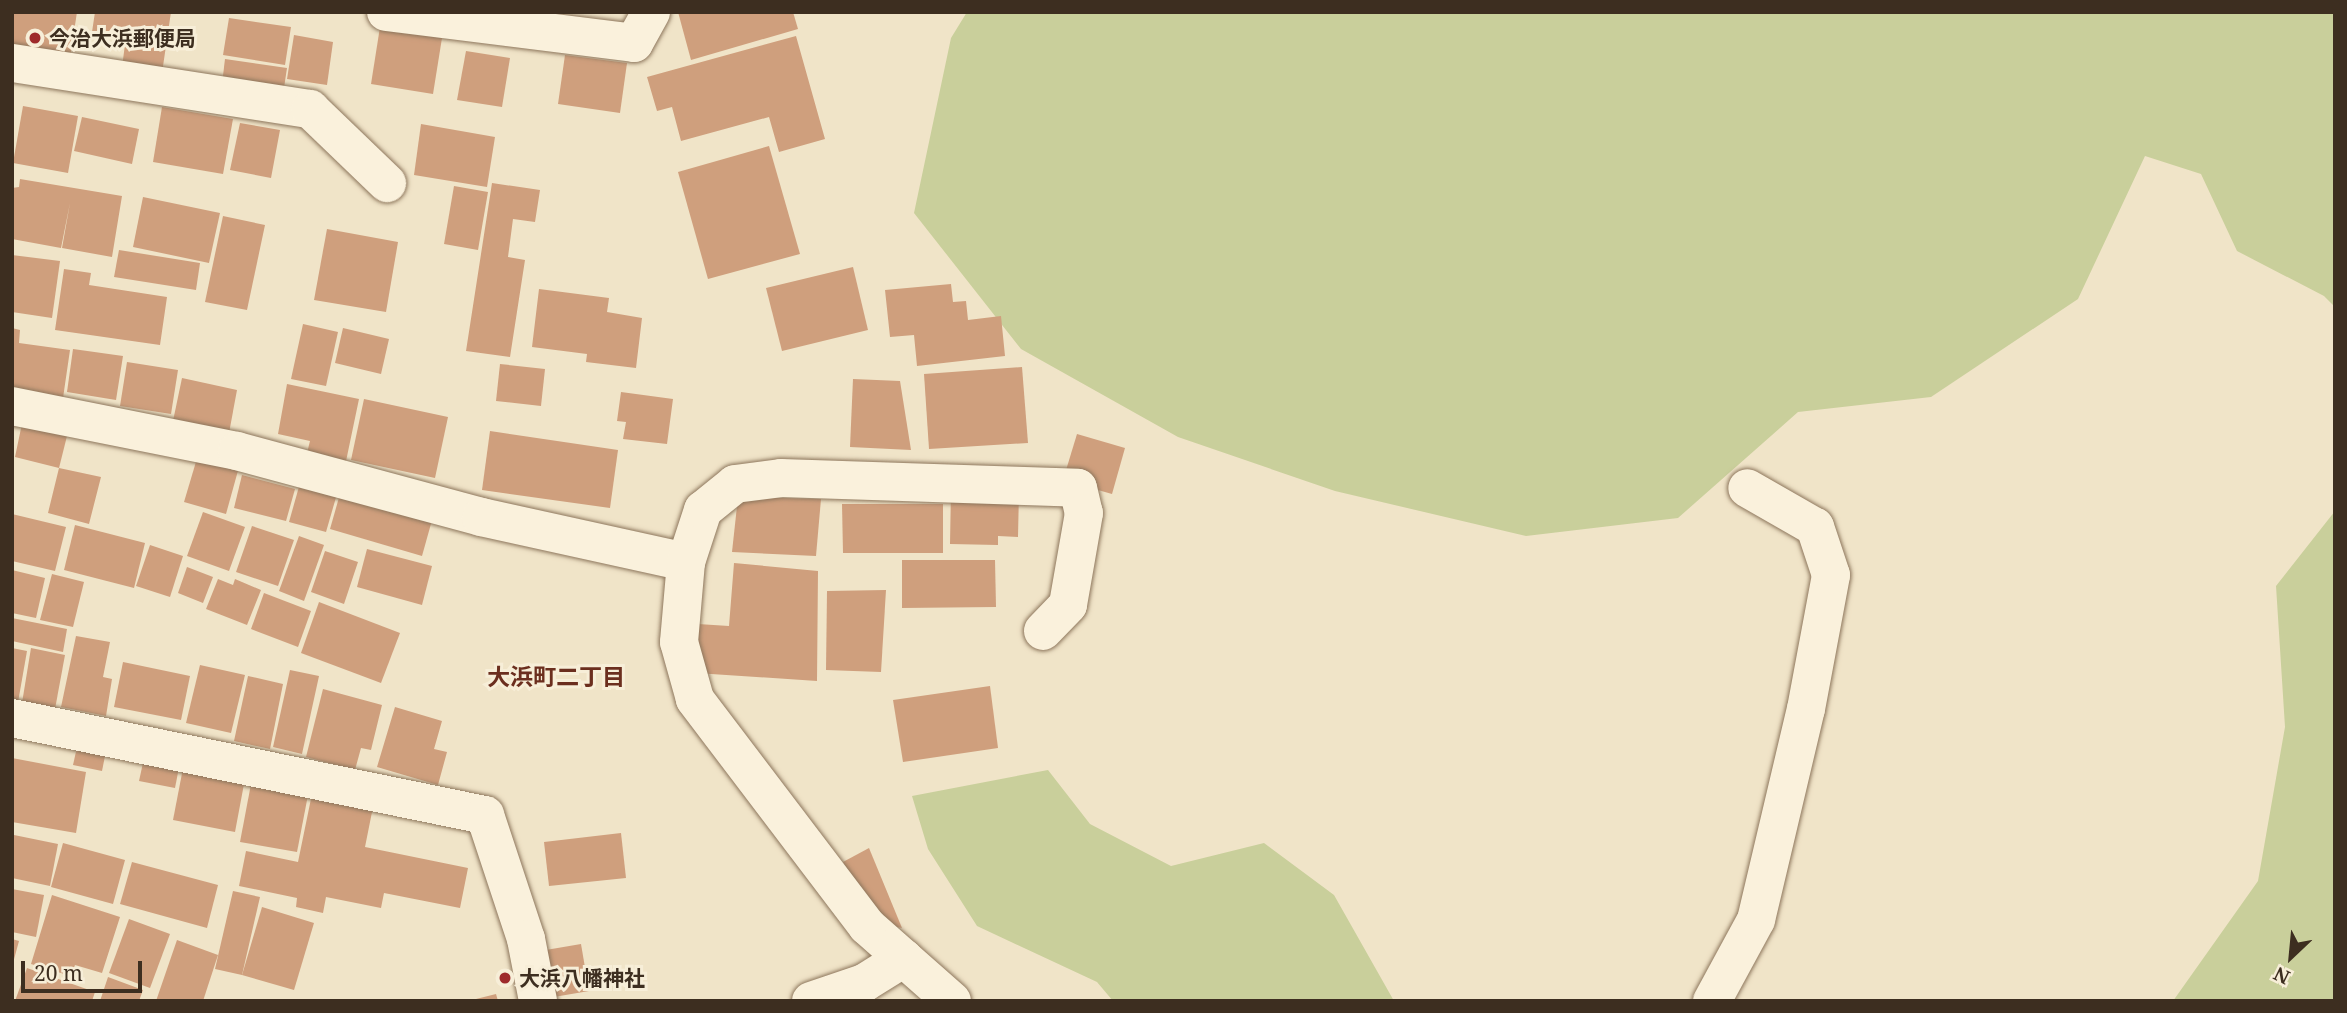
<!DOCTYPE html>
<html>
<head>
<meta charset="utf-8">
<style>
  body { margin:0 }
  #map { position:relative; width:2347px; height:1013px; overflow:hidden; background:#f0e4c8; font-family:"Noto Serif","Noto Sans JP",serif }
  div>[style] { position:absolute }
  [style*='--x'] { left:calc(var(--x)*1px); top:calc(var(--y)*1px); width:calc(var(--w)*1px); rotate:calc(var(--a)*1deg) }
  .green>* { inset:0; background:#c9cf9b }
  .building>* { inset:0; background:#cf9f7d }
  .roads { filter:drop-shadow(0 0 2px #8d765c) drop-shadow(0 0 2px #8d765c) }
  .minor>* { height:38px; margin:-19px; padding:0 19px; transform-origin:19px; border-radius:19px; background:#faf1dc }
  .dots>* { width:19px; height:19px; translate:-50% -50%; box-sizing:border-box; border:4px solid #f7eed8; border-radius:50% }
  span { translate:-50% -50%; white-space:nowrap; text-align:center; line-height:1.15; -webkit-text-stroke:6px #f7eed8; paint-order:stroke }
  .poi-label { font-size:21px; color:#3d2e20; font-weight:700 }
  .left { translate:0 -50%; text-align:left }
  .neighbourhood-label { font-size:23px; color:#6b2e1e; font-weight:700 }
  .frame { position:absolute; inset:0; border:14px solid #3d2e20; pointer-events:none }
  .north { position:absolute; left:2256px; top:922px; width:70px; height:70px; -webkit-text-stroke:5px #f7eed8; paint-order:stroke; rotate:206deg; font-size:19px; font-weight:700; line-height:28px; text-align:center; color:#3d2e20 }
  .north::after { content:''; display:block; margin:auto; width:24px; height:32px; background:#3d2e20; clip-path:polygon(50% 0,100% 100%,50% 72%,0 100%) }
  .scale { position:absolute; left:21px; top:961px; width:121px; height:32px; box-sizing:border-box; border:4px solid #3d2e20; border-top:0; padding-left:9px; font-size:21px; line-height:24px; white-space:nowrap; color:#3d2e20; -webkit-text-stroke:5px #f7eed8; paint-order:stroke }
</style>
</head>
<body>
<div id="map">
  <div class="green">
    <div style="clip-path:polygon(967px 12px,2335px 12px,2335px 307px,2324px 296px,2237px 251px,2201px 174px,2145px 156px,2078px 299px,1931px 397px,1798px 412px,1678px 518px,1526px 536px,1335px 491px,1178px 437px,1021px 349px,914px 213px,951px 38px)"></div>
    <div style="clip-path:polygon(2335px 511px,2335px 1001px,2173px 1001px,2258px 881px,2285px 727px,2276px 586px)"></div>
    <div style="clip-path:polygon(1048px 770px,1090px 824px,1171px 866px,1264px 843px,1334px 895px,1394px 1001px,1113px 1001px,1097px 982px,977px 926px,928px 849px,912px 796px)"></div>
  </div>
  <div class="building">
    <div style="clip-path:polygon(14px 12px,77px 12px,70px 58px,12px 50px)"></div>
    <div style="clip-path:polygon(95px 12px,171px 12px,162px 73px,122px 67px,126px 37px,92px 32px)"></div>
    <div style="clip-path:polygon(678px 12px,793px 12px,798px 29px,691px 60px)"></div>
    <div style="clip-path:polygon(229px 18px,291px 27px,285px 65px,223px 55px)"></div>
    <div style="clip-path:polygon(380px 27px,442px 38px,433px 94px,371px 84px)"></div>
    <div style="clip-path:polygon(294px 35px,333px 42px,327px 85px,287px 79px)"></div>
    <div style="clip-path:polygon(796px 36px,825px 139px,779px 152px,769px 117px,681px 141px,672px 107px,657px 111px,647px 77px)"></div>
    <div style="clip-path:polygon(466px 51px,510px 58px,502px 107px,457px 100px)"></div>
    <div style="clip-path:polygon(565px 55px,627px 63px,620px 113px,558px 104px)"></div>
    <div style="clip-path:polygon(225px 59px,287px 68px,282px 101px,221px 92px)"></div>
    <div style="clip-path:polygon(23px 106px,78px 116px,68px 173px,13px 163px)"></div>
    <div style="clip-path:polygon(162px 107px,233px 119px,223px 174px,153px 162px)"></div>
    <div style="clip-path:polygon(82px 117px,139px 129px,132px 164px,74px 151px)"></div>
    <div style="clip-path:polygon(240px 123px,280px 130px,271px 178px,230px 170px)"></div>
    <div style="clip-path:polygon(421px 124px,495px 137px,487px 187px,414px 175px)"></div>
    <div style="clip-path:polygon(769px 146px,800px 254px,708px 279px,678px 172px)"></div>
    <div style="clip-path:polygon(20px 179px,122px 196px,112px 257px,62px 248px,70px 203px,61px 248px,12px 239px,12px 188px,19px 187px)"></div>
    <div style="clip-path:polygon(492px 183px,540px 190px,535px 222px,513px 219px,508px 257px,525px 260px,510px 357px,466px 351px)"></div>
    <div style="clip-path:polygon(454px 186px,488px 192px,478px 250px,444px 244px)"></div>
    <div style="clip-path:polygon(143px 197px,220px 213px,209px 263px,133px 247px)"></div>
    <div style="clip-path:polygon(223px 216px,265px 225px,247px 310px,205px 302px)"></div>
    <div style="clip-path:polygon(327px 229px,398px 242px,386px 312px,314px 300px)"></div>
    <div style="clip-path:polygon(119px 250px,200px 263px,196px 290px,114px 277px)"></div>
    <div style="clip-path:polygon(12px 255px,60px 261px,52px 318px,12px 312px)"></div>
    <div style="clip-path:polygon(853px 267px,868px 330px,782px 351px,766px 288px)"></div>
    <div style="clip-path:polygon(64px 269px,91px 273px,89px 285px,167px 297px,160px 345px,55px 330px)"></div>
    <div style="clip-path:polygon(951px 284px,953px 302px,966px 301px,968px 320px,1001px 316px,1005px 356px,917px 366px,914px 335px,890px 337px,885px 290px)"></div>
    <div style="clip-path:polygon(539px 289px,609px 298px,607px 312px,642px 318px,636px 368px,586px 362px,587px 354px,532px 347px)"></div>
    <div style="clip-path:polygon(303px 324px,338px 332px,326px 386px,291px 379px)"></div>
    <div style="clip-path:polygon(12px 328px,20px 330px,19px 343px,70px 350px,63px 398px,12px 391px)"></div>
    <div style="clip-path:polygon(343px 328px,389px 339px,381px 374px,335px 363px)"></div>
    <div style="clip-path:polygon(73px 349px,123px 356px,116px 400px,67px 392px)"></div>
    <div style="clip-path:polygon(127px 362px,178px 370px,171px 414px,120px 406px)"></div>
    <div style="clip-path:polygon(500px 364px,545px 369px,541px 406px,496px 401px)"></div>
    <div style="clip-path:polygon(1022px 367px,1028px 443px,929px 449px,924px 374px)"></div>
    <div style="clip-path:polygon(182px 378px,237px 390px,229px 433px,173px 421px)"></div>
    <div style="clip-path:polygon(853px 379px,900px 381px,911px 450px,850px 447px)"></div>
    <div style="clip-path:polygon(287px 384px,359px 399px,345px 466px,306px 457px,310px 441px,278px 434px)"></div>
    <div style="clip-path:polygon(621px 392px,673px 399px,667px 444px,623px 439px,626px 422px,617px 421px)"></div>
    <div style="clip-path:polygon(364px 399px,448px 417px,435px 478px,351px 460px)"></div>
    <div style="clip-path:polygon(24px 414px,70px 424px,59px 468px,101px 477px,89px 524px,48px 513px,59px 468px,15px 457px)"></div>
    <div style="clip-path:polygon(490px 431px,618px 450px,610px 508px,482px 490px)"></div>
    <div style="clip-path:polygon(1077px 434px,1125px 448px,1112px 494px,1063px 480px)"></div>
    <div style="clip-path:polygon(198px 455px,239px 467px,226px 514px,184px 502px)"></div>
    <div style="clip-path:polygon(242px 475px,295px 489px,286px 521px,234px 508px)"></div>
    <div style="clip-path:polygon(302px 476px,339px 487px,326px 532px,289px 522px)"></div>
    <div style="clip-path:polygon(342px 487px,434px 513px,422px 556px,330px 529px)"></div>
    <div style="clip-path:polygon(951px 489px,1019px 491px,1018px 537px,998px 536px,998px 545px,950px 544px)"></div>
    <div style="clip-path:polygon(738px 497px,821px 499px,816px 556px,732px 552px)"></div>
    <div style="clip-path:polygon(842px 504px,943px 504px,943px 553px,843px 553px)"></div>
    <div style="clip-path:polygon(203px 512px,245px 527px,229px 571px,187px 556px)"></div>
    <div style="clip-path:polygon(12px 514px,66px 527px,55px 571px,12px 561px)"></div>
    <div style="clip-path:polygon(75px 525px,145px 543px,134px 588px,64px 570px)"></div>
    <div style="clip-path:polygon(252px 526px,294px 540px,278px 586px,236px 572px)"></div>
    <div style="clip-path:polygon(299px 536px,324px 545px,304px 601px,279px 591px)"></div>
    <div style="clip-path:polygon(150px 545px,183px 556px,170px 597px,136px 586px)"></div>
    <div style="clip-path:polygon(367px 549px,432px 566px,422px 605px,357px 587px)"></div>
    <div style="clip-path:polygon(325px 551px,358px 562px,344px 604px,311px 592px)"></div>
    <div style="clip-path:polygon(902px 560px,995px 560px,996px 607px,902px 608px)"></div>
    <div style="clip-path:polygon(734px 563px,818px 571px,817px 681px,696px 673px,698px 624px,729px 626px)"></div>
    <div style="clip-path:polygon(187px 567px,213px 577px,203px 603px,178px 593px)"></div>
    <div style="clip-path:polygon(12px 570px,45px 578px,36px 618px,12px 613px)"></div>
    <div style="clip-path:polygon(52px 574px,84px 582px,73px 627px,40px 620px)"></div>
    <div style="clip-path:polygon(218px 579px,233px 585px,235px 579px,261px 590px,247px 625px,206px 609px)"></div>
    <div style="clip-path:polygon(886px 590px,881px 672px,826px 670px,827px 591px)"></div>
    <div style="clip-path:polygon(264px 593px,311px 611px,298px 647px,251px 629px)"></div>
    <div style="clip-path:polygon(319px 602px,400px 633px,381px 683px,301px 653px)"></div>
    <div style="clip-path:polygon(12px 618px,67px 629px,63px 652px,12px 641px)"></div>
    <div style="clip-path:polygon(76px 636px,110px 642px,103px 677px,112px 679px,106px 716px,61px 707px)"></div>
    <div style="clip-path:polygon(12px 648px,27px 651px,17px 708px,12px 707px)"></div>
    <div style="clip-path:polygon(31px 648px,65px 655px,55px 709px,22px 703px)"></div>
    <div style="clip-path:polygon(123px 662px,190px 676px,181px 720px,114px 707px)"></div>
    <div style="clip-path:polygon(200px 665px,245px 675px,231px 733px,186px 723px)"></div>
    <div style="clip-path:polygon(290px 670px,319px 676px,302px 754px,273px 747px)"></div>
    <div style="clip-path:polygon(248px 676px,283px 684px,270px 749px,234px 741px)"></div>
    <div style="clip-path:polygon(990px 686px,998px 748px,903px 762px,893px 700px)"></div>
    <div style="clip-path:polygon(323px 689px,382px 705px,371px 750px,361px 748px,355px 770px,306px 757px)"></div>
    <div style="clip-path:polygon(395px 707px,442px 721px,434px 749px,447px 752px,438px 785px,377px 767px)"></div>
    <div style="clip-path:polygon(80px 734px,108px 741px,102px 771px,73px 765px)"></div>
    <div style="clip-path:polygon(146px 749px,181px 757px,175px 788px,139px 781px)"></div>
    <div style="clip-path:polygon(12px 758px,86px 772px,76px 833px,12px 822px)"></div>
    <div style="clip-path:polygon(184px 763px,244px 784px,235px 832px,173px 820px)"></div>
    <div style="clip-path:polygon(251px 784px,308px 795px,297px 852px,240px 842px)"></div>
    <div style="clip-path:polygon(314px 784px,375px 797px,365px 847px,468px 868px,460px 908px,384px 893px,381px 908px,326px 897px,323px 913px,296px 907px,297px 898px,239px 886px,246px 851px,298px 862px)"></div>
    <div style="clip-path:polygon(621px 833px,626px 878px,549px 886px,544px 842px)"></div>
    <div style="clip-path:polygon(14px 835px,58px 844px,50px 886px,12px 878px)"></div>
    <div style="clip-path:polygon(63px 843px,125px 860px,113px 904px,51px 887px)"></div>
    <div style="clip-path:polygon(869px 848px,902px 928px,876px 923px,843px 862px)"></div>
    <div style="clip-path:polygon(132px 862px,218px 885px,207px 928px,120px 904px)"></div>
    <div style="clip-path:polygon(12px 889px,44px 895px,36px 937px,12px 932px)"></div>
    <div style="clip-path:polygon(233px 891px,260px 897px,242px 975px,215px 969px)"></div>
    <div style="clip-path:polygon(52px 895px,120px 917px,102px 973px,75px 965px,71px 976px,31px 964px)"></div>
    <div style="clip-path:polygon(262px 907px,314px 923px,294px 990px,242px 975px)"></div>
    <div style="clip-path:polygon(129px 919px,170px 934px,150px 988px,109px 973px)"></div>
    <div style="clip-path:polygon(12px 939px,19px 941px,13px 963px,12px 963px)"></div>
    <div style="clip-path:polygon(177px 940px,218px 955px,203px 1001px,156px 1001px)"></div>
    <div style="clip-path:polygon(581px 944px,589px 991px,548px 998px,540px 951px)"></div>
    <div style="clip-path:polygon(27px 968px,95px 992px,92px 1001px,15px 1001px)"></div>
    <div style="clip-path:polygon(108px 977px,143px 990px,139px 1001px,100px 1001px)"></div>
    <div style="clip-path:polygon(496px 994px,498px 1001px,472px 1001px,472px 1000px)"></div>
  </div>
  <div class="roads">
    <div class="minor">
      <div style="--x:386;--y:12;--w:250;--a:7.1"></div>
      <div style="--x:634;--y:43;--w:35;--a:-61"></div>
      <div style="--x:12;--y:63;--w:302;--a:8.8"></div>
      <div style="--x:310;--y:109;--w:107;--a:43.9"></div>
      <div style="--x:12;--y:406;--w:229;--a:11.3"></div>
      <div style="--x:237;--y:451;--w:253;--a:15.1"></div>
      <div style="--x:481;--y:517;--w:210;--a:12.4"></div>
      <div style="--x:12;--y:718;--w:483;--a:11.6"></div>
      <div style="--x:485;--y:815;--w:131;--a:71.7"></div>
      <div style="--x:526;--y:939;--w:63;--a:79"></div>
      <div style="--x:811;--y:1001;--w:56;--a:-18.8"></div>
      <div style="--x:864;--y:983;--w:47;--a:-32"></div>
      <div style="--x:952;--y:1001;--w:113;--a:-138.6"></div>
      <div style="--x:867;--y:926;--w:285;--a:-127.2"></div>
      <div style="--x:695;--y:699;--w:59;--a:-105.7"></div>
      <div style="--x:679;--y:642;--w:80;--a:-85"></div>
      <div style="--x:686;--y:562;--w:55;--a:-71.9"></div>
      <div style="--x:703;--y:510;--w:41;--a:-39.1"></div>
      <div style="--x:735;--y:484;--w:46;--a:-7.4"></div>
      <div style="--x:781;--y:478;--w:297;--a:1.9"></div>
      <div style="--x:1078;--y:488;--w:26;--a:77"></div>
      <div style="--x:1084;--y:513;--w:93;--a:99.9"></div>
      <div style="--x:1068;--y:605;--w:36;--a:134"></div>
      <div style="--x:1712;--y:1001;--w:92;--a:-61.5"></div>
      <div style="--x:1756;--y:920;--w:217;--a:-76.7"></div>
      <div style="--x:1806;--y:709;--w:136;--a:-79.4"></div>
      <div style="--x:1831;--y:575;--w:51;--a:-108.4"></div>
      <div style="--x:1815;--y:527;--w:78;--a:-150.2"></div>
    </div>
  </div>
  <div class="dots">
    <div style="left:35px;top:38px;background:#9e2a2b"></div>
    <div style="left:505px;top:978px;background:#9e2a2b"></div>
  </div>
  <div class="poi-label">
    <span class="left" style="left:49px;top:38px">今治大浜郵便局</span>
    <span class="left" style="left:519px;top:978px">大浜八幡神社</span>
  </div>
  <div class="neighbourhood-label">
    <span style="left:556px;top:676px">大浜町二丁目</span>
  </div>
  <div class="frame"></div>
  <div class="north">N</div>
  <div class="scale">20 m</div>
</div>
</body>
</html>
